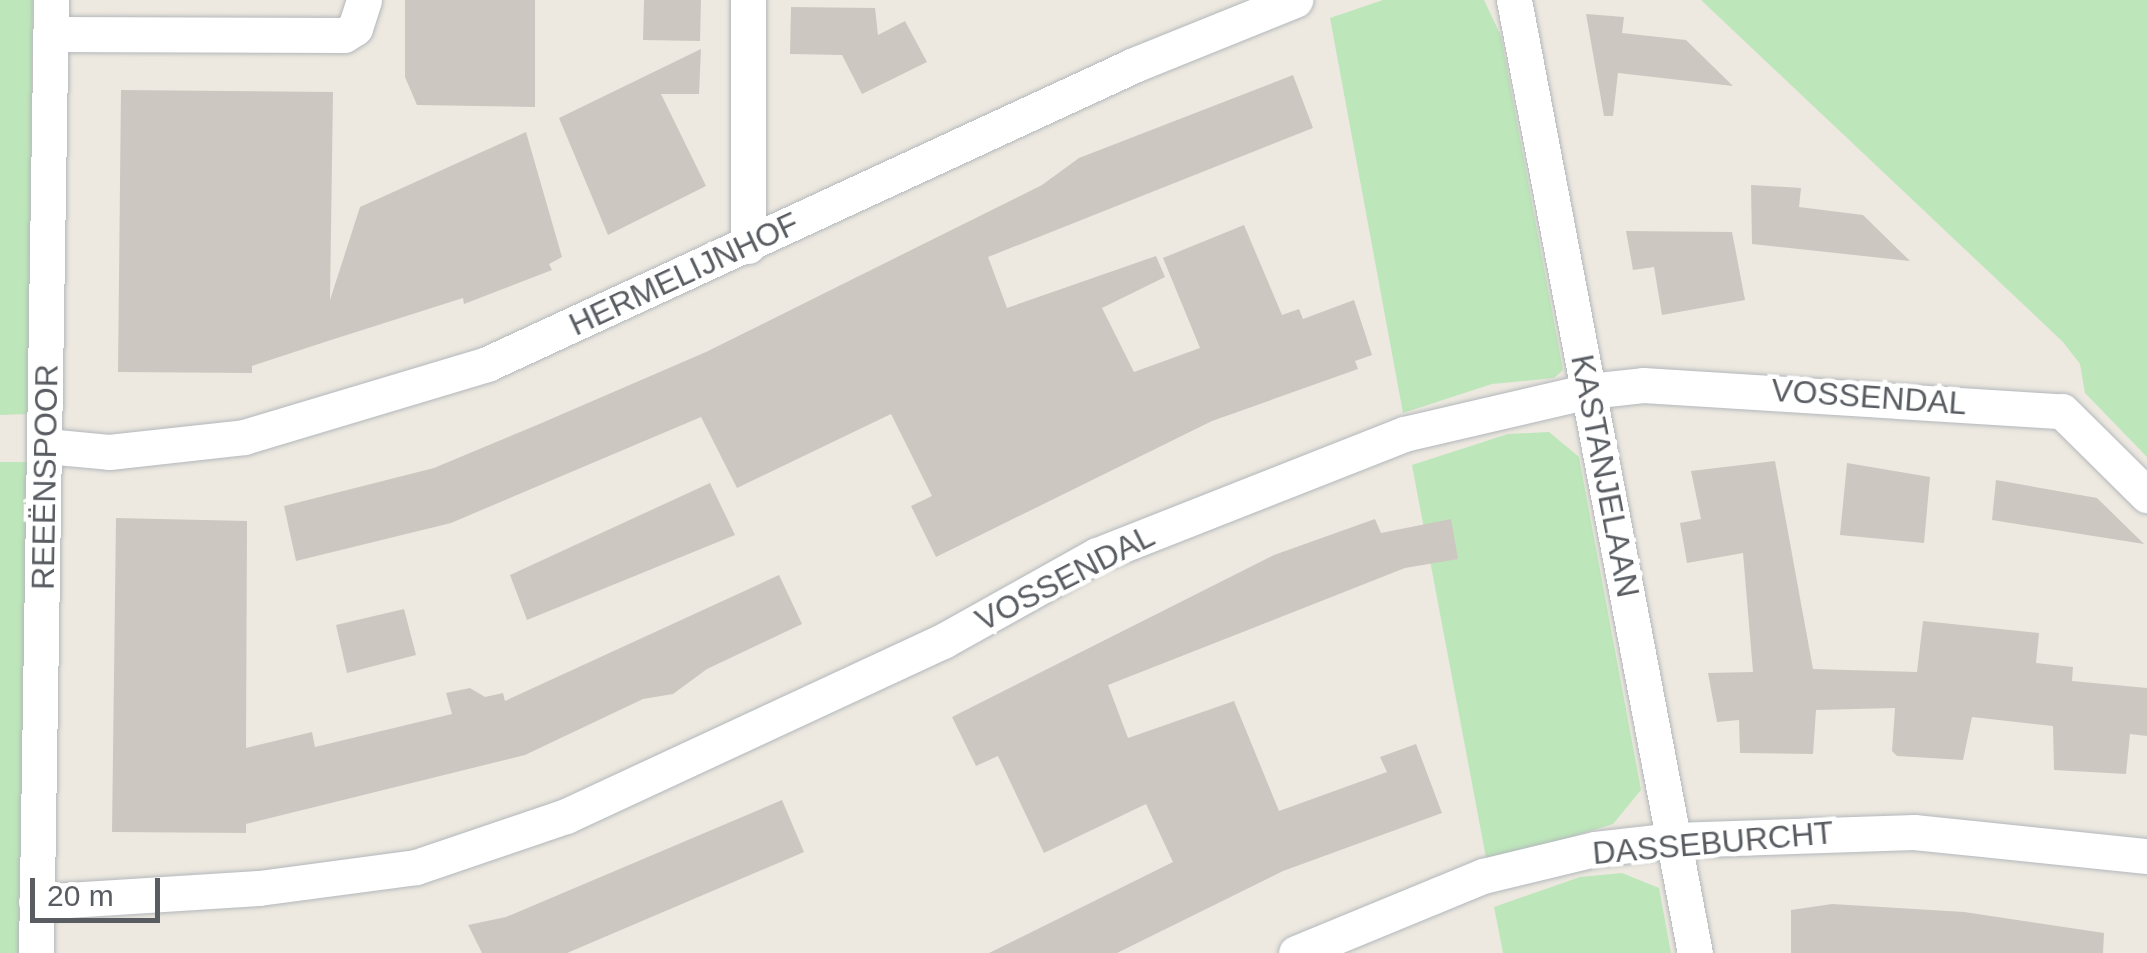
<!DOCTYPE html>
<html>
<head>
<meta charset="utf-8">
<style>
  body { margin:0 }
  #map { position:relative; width:2147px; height:953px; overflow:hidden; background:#ede9e0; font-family:Helvetica,sans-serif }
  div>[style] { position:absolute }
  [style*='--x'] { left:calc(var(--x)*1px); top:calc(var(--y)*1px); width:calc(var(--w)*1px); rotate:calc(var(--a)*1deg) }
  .green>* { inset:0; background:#bde6ba }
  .building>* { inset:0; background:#ccc7c1 }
  .roads { filter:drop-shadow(0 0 2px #b3b7bb) drop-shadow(0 0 2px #b3b7bb) }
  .minor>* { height:35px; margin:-17.5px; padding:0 17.5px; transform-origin:17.5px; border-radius:17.5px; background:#fff }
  span { translate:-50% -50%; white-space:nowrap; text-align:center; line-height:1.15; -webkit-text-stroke:9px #fff; paint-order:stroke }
  .street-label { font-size:32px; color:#595d62 }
  .scale { position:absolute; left:30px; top:878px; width:130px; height:45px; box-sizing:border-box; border:5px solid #595d62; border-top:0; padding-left:12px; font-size:30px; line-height:35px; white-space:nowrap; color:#595d62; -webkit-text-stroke:8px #fff; paint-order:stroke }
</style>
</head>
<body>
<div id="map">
  <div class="green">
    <div style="clip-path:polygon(0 0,33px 0,28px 414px,0 415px)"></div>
    <div style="clip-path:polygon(1383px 0,1484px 0,1501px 36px,1563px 370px,1554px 378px,1492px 384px,1403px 413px,1330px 18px)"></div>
    <div style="clip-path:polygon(1701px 0,2147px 0,2147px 457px,2085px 393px,2080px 364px,2063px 342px)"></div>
    <div style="clip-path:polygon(1549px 432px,1579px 457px,1641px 790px,1613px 824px,1487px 863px,1412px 465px,1508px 434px)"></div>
    <div style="clip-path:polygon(0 462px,27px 462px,21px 953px,0 953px)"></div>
    <div style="clip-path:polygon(1622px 873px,1659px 888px,1671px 953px,1503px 953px,1494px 907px,1580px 877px)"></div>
  </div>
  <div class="building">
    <div style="clip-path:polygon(405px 0,535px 0,535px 107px,417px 105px,405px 77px)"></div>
    <div style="clip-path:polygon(644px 0,701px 0,700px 41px,643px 40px)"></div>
    <div style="clip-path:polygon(791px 7px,875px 8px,878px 35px,905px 21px,927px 62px,862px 94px,842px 55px,790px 54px)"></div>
    <div style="clip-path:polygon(1586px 14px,1624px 17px,1622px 33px,1686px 40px,1733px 86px,1618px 73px,1613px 116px,1604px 116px)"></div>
    <div style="clip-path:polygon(701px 49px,699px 94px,661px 94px,706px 186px,608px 235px,559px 118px)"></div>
    <div style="clip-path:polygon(1293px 75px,1313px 128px,988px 257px,1007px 308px,1156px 256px,1165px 277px,1102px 308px,1134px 372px,1200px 348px,1163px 258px,1244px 225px,1282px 315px,1299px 309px,1303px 319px,1354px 300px,1372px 355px,1355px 361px,1358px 369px,1212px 421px,936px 557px,911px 506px,932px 496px,891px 414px,737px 488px,701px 417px,451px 523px,296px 561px,284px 506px,434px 468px,537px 425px,706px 352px,1042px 185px,1079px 158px)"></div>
    <div style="clip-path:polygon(121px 90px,333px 92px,330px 300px,360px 207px,526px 132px,562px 257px,549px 264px,552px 270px,464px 304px,463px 298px,331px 340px,252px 366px,252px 373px,118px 372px)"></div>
    <div style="clip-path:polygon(1751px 185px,1801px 188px,1799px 207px,1863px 215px,1910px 261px,1752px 244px)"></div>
    <div style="clip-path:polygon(1626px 231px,1732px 232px,1745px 300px,1662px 315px,1654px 267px,1633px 270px)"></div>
    <div style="clip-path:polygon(1775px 461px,1813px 669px,1917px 672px,1923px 621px,2039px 633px,2036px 663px,2073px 667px,2072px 681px,2147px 688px,2147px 736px,2130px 734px,2126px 774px,2054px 770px,2053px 726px,1972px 717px,1963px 760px,1897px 756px,1892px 751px,1895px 708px,1816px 710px,1813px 754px,1740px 753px,1739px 720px,1717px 722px,1708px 673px,1753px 672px,1743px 553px,1687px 563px,1680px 523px,1701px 519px,1691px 471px)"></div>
    <div style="clip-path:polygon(1847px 463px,1930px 477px,1924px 543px,1840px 535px)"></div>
    <div style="clip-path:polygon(1996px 480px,2097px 498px,2144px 544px,1992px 520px)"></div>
    <div style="clip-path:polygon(710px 483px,735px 535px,527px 620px,510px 575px)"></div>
    <div style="clip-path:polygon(116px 518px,247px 521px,246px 748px,312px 732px,315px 747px,452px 714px,446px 693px,470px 688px,485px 697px,503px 693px,505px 701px,779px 575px,802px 624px,707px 669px,673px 694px,643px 699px,525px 755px,246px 824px,246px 833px,112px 832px)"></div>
    <div style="clip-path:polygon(1375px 519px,1381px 533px,1451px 519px,1458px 559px,1405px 568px,1108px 685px,1128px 738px,1234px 701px,1279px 811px,1387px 772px,1380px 757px,1416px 744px,1442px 813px,1283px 871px,1117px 953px,989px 953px,1173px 862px,1146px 804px,1044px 853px,998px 756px,976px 766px,952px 717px,1274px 555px)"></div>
    <div style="clip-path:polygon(404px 609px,416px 655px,347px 673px,336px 625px)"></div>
    <div style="clip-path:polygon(782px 800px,804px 852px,567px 953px,482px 953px,468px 925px,506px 917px)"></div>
    <div style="clip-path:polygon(1832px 904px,1964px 912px,2104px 933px,2103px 953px,1791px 953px,1791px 910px)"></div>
  </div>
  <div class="roads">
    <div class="minor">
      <div style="--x:748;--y:0;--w:246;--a:90"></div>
      <div style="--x:1514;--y:0;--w:970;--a:79.25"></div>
      <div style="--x:50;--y:34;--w:294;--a:0.2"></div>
      <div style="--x:344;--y:35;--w:13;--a:-32"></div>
      <div style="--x:355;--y:28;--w:29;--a:-72"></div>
      <div style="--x:46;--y:446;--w:63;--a:5.4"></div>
      <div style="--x:109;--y:452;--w:136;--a:-6.3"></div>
      <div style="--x:244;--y:437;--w:254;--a:-16.7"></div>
      <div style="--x:487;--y:364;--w:713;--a:-24.8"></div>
      <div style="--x:1134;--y:65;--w:174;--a:-22"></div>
      <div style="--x:36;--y:902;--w:223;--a:-3.6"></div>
      <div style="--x:259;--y:888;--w:158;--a:-7.6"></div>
      <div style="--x:416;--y:867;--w:158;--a:-18.8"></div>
      <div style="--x:566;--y:816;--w:416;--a:-24.9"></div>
      <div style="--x:943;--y:641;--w:176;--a:-29.2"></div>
      <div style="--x:1097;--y:555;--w:330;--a:-21.5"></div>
      <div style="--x:1404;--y:434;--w:190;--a:-13.1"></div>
      <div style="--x:1589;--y:391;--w:54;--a:-6.3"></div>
      <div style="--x:1643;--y:385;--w:420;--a:3.6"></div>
      <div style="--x:2062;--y:411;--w:120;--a:44.7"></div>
      <div style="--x:36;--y:953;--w:953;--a:-89.1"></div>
      <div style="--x:1296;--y:953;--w:202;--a:-22.4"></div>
      <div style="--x:1483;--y:876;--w:115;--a:-13.6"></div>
      <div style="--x:1595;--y:849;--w:80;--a:-6.5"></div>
      <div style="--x:1674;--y:840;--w:240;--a:-1.9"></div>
      <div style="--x:1914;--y:832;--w:234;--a:5.9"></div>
    </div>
  </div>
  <div class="street-label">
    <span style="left:684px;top:274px;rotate:-25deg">HERMELIJNHOF</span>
    <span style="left:1869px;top:397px;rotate:4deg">VOSSENDAL</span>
    <span style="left:1605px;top:476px;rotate:79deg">KASTANJELAAN</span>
    <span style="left:45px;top:477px;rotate:-89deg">REEËNSPOOR</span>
    <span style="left:1065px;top:578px;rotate:-27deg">VOSSENDAL</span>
    <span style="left:1713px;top:843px;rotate:-5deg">DASSEBURCHT</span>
  </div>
  <div class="scale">20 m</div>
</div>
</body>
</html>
